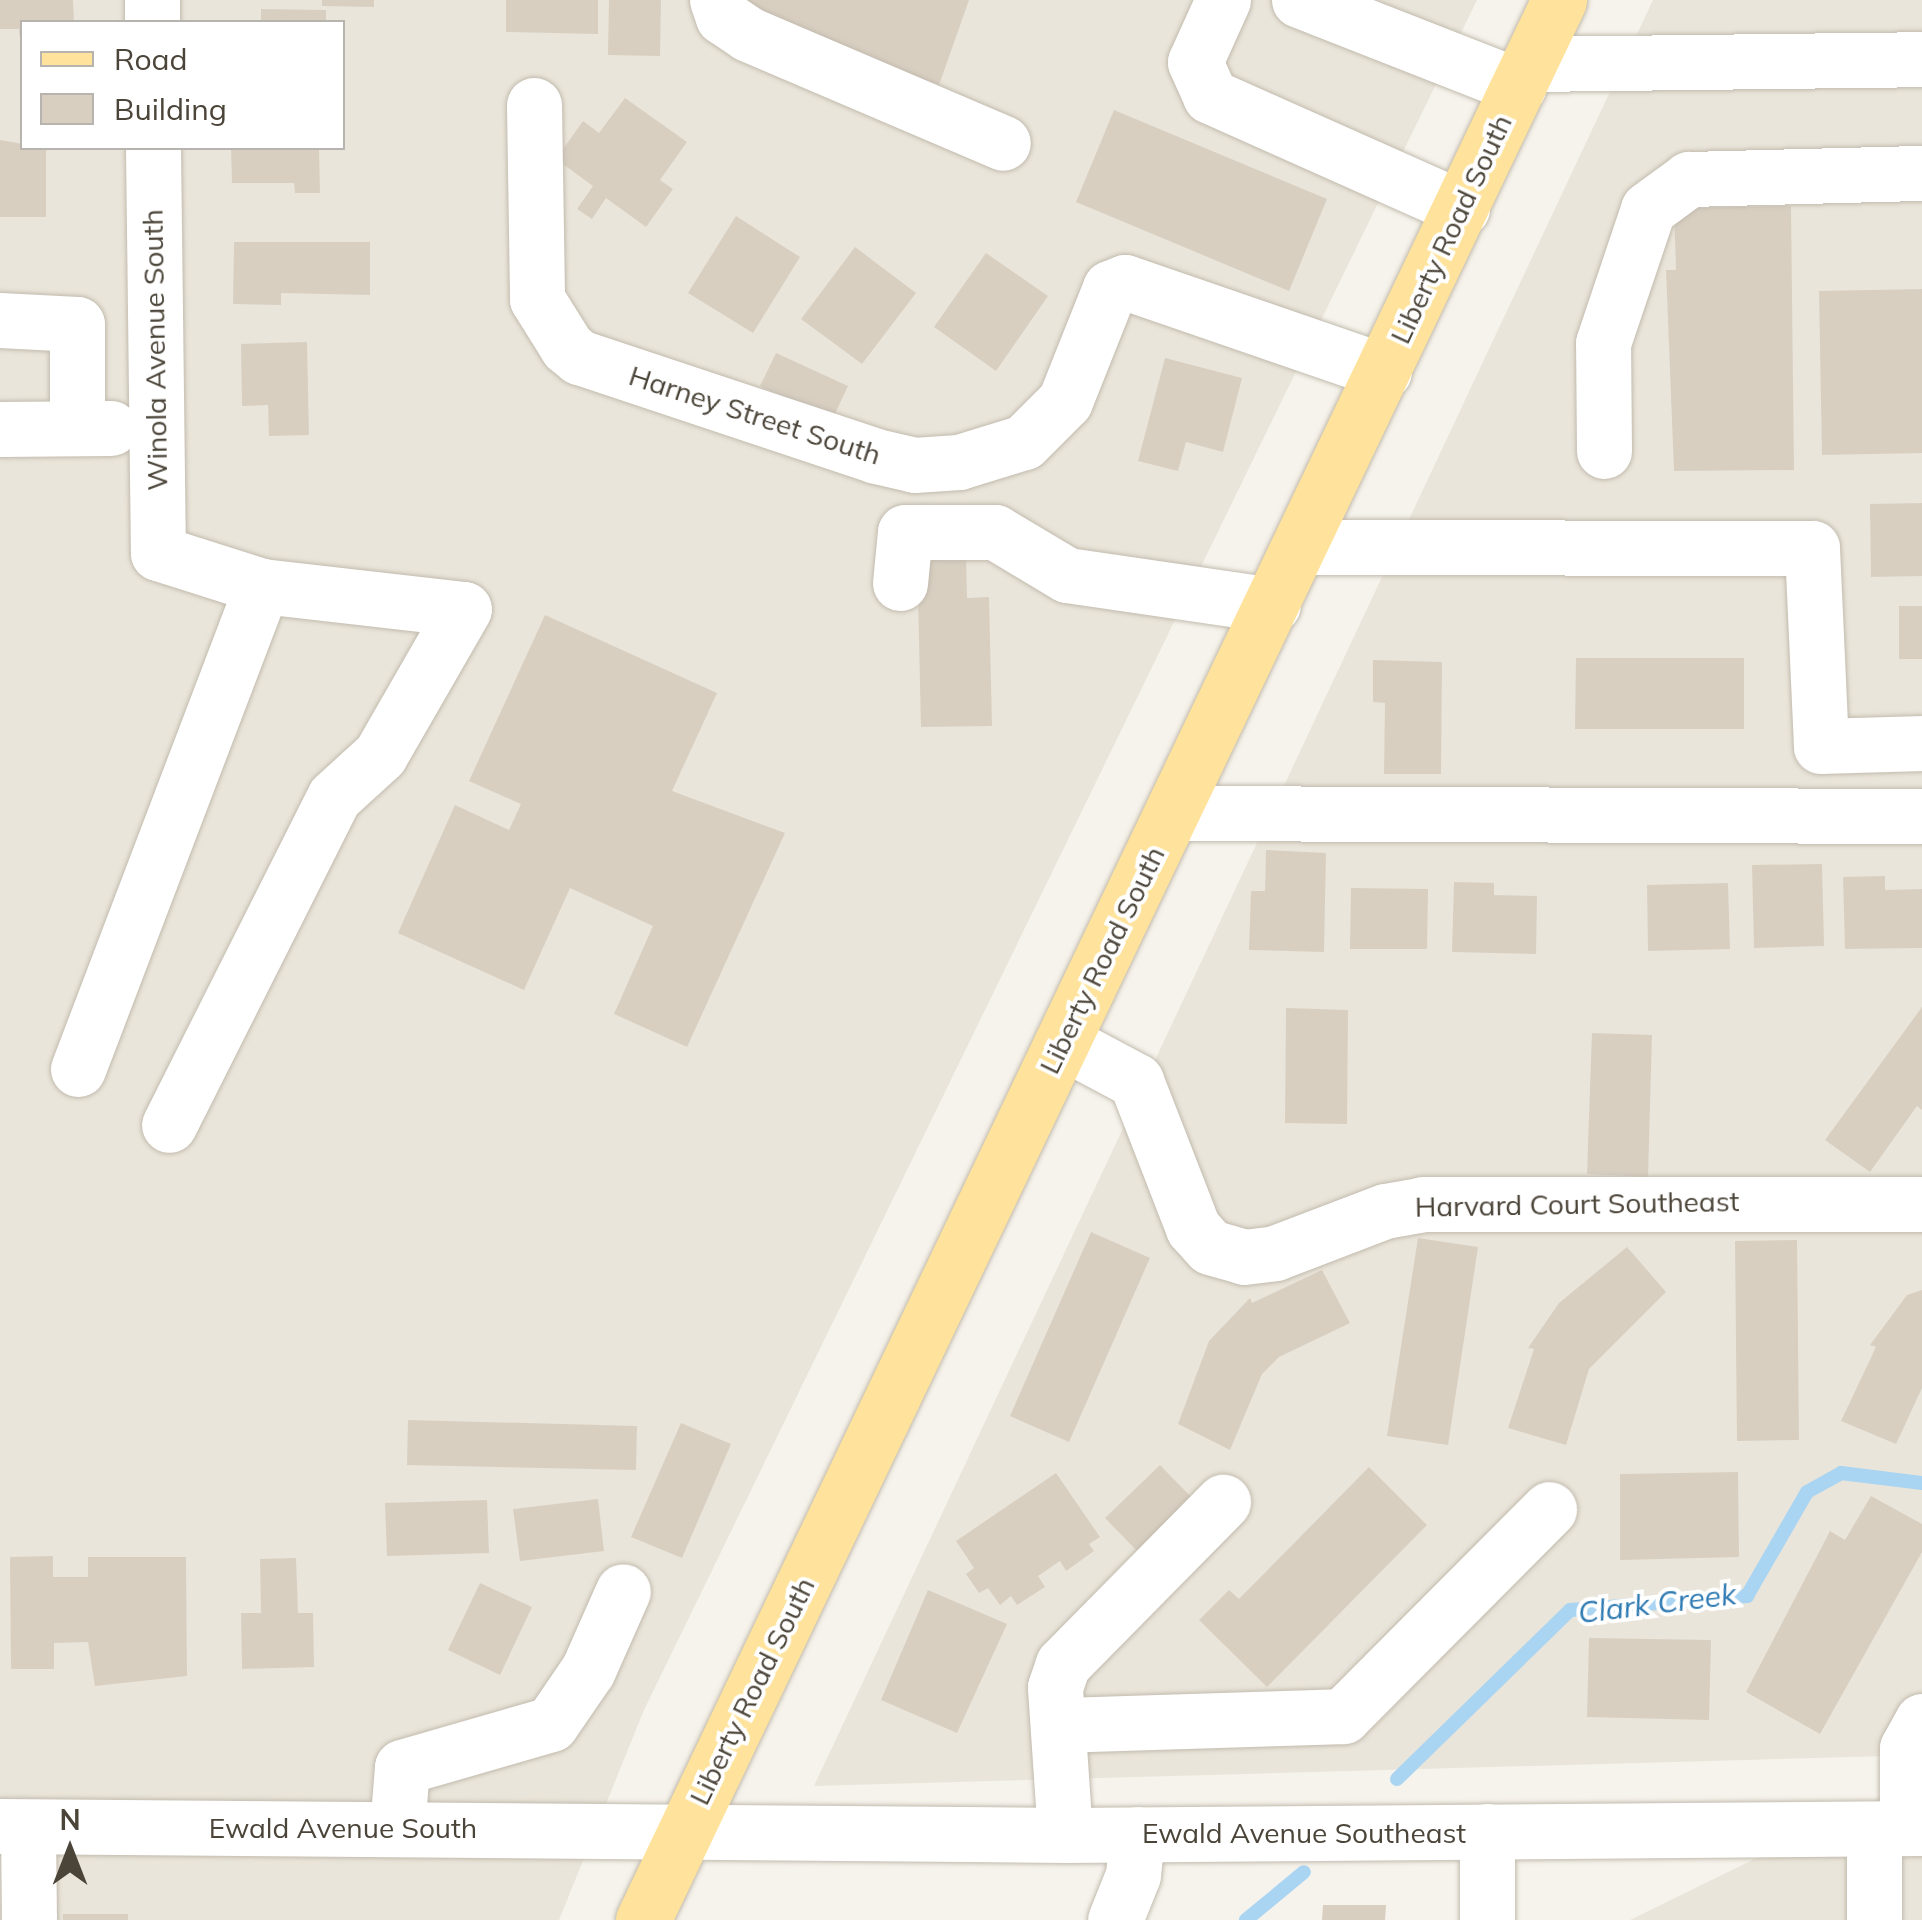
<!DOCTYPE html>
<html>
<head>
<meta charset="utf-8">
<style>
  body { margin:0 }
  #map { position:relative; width:1922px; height:1920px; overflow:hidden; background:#f6f3ec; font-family:Mulish,sans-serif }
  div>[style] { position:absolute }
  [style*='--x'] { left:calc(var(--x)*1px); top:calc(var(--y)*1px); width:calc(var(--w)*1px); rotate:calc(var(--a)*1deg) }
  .residential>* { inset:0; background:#eae5da }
  .stream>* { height:14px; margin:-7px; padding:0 7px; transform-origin:7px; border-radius:7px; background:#a9d4f2 }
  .building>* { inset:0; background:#d8cfc1 }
  .roads { filter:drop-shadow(0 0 2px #c2bbae) drop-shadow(0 0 2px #c2bbae) }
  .minor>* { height:55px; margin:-27.5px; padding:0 27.5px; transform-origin:27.5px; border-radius:27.5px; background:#fff }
  .major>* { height:55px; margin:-27.5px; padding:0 27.5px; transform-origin:27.5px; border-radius:27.5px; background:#ffe39c }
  span { translate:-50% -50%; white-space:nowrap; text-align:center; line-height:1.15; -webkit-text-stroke:8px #fff; paint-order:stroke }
  .street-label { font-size:28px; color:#4b4439 }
  .water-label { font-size:30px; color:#2e7ab2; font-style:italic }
  .legend { position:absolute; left:20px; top:20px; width:325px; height:130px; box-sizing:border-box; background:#fff; border:2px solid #b7b4b0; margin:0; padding:12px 18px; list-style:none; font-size:30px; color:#4b4439 }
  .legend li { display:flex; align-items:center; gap:20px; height:50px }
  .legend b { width:50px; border:2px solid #b7b4b0 }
  .north { position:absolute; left:20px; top:1800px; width:100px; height:100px; -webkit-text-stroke:8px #fff; paint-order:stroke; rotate:0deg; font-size:28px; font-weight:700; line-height:40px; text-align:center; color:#4b4439 }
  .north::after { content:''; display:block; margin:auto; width:35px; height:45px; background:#4b4439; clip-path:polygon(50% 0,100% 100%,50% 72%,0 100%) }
</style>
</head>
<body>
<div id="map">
  <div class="residential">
    <div style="clip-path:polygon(evenodd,0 0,1477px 0,644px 1710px,559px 1920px,0 1920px,0 0,22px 22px,342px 22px,342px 148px,22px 148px,22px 22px)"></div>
    <div style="clip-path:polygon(1653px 0,1922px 0,1922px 1755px,814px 1786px)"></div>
    <div style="clip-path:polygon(1922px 1777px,1922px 1920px,1630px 1920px)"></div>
  </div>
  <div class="stream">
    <div style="--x:1397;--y:1779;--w:242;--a:-44.3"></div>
    <div style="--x:1570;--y:1610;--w:178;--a:-4.5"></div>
    <div style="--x:1747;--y:1596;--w:120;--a:-60"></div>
    <div style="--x:1807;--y:1492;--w:39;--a:-29"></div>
    <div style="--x:1841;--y:1473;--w:82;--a:7"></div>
    <div style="--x:1246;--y:1920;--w:75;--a:-39.6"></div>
  </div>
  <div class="building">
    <div style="clip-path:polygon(0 0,73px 0,74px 22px,22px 22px,19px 37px,19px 29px,0 29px)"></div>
    <div style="clip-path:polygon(322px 0,374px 0,374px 7px,322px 6px)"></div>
    <div style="clip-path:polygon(506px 0,598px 0,598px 34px,506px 32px)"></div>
    <div style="clip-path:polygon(609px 0,661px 0,660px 56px,608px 55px)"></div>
    <div style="clip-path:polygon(729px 0,969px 0,939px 85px,725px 12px)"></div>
    <div style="clip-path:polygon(261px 9px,326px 10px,326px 22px,261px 22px)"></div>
    <div style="clip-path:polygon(625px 98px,687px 142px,660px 180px,673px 189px,646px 227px,606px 198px,592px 219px,577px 209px,593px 186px,556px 159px,583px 121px,599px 133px)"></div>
    <div style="clip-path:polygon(1114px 110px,1327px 199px,1289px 291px,1076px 202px)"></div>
    <div style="clip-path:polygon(0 140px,46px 148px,46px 217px,0 217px)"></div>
    <div style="clip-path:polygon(231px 148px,319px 148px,320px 193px,295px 193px,294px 183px,232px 183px)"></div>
    <div style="clip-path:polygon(1791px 206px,1794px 470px,1674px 471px,1666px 270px,1676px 270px,1674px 208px)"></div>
    <div style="clip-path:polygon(736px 216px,800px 257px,753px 333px,688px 293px)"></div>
    <div style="clip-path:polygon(234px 242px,370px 242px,370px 295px,281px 293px,281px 305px,233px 304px)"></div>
    <div style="clip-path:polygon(855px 247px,916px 293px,862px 364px,801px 319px)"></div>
    <div style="clip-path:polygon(986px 253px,1048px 296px,996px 371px,934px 327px)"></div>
    <div style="clip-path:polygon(1922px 289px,1922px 453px,1822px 455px,1819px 291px)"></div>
    <div style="clip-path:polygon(307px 342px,309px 435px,269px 436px,268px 405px,242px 406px,241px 344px)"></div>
    <div style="clip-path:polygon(776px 353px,848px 386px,832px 420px,760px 386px)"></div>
    <div style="clip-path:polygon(1165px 358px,1242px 378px,1223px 452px,1186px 442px,1178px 471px,1138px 461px)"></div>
    <div style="clip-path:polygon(1922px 503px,1922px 576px,1871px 577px,1870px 504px)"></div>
    <div style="clip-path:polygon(966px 551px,967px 598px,989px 597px,992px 726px,921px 727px,917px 552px)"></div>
    <div style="clip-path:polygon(1899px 606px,1922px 606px,1922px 659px,1899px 659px)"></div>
    <div style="clip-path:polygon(545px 615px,717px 693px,672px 791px,785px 833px,687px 1047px,614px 1014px,653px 926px,570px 888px,524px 990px,398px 933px,455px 805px,509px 830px,521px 804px,469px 781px)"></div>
    <div style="clip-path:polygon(1576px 658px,1744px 658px,1744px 729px,1575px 729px)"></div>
    <div style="clip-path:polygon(1373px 660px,1442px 662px,1441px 774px,1384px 774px,1385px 703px,1373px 702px)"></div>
    <div style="clip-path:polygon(1266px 850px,1326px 853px,1324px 952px,1249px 950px,1251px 891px,1265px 891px)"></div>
    <div style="clip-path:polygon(1822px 864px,1824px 946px,1754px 948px,1752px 865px)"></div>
    <div style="clip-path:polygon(1885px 876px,1885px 890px,1922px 889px,1922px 948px,1845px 949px,1843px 877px)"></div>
    <div style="clip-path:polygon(1454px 882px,1494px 883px,1494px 895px,1537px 896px,1536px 954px,1452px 952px)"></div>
    <div style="clip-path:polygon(1728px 883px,1730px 949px,1648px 951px,1647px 885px)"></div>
    <div style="clip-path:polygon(1351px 888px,1428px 889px,1427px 949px,1350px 949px)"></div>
    <div style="clip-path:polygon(1922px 1007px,1922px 1110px,1917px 1106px,1870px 1172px,1825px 1140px)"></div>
    <div style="clip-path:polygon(1286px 1008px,1348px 1010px,1347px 1124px,1285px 1123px)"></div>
    <div style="clip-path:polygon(1592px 1033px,1652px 1035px,1648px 1177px,1587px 1174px)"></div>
    <div style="clip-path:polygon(1091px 1232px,1150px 1258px,1069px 1442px,1010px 1416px)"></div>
    <div style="clip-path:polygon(1418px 1238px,1478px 1247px,1448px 1445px,1387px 1436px)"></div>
    <div style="clip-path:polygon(1797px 1240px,1799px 1440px,1737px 1441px,1735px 1241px)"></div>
    <div style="clip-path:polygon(1627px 1247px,1666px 1292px,1589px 1369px,1566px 1445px,1508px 1428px,1534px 1349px,1528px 1348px,1559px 1303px)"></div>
    <div style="clip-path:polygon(1322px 1270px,1350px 1323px,1279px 1357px,1262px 1374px,1230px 1450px,1178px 1424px,1209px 1341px,1250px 1298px,1252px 1303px)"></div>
    <div style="clip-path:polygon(1922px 1290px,1922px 1388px,1896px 1444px,1841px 1421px,1876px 1347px,1870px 1345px,1907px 1295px)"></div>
    <div style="clip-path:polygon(408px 1420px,637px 1426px,636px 1470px,407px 1465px)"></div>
    <div style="clip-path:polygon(681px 1423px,731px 1444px,682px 1558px,631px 1537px)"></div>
    <div style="clip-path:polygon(1160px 1465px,1195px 1501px,1141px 1555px,1105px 1518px)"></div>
    <div style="clip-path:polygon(1369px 1467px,1427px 1525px,1267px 1687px,1199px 1620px,1229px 1590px,1239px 1599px)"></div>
    <div style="clip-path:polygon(1738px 1472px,1739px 1557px,1620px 1560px,1620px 1474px)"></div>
    <div style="clip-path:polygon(1056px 1473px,1100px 1537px,1089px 1544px,1094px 1551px,1066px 1571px,1060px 1561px,1038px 1576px,1045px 1587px,1017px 1605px,1011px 1596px,1000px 1605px,988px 1588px,979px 1593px,966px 1574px,974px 1568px,956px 1541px)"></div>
    <div style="clip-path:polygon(1871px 1496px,1922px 1524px,1922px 1552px,1820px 1734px,1746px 1692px,1830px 1531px,1845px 1540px)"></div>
    <div style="clip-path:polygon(598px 1499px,604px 1551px,520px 1561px,513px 1509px)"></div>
    <div style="clip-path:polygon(487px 1500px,489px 1553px,387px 1556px,385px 1503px)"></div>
    <div style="clip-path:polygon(53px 1556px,53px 1577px,88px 1577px,88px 1557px,186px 1557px,187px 1676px,95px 1686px,88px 1642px,54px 1643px,54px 1669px,11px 1669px,10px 1557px)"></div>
    <div style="clip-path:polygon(296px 1558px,298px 1613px,313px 1613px,314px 1667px,242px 1669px,241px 1613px,261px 1613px,260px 1559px)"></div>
    <div style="clip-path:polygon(480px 1583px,532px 1607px,500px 1675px,448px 1650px)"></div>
    <div style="clip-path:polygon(928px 1590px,1007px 1624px,957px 1733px,881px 1700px)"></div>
    <div style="clip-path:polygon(1589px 1638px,1711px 1640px,1709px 1720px,1587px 1717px)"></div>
    <div style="clip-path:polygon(1323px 1905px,1386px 1905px,1385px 1920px,1322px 1920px)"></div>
    <div style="clip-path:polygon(63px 1914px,128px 1914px,128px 1920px,63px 1920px)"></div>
  </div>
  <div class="roads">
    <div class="minor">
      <div style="--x:152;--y:0;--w:22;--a:90"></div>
      <div style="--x:717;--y:0;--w:18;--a:71"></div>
      <div style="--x:723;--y:17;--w:30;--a:34"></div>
      <div style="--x:748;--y:34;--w:277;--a:23.1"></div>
      <div style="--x:1223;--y:0;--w:68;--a:114.3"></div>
      <div style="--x:1195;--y:62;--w:37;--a:66"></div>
      <div style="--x:1210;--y:96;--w:276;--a:24"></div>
      <div style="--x:1299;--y:0;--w:236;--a:21.4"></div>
      <div style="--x:1529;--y:64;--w:393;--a:-0.7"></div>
      <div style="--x:534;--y:105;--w:194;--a:89.1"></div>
      <div style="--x:537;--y:299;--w:57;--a:58"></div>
      <div style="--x:567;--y:347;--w:16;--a:40"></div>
      <div style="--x:579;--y:357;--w:313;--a:18.4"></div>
      <div style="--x:876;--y:456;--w:39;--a:13"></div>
      <div style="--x:914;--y:465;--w:45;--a:-3.8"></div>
      <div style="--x:959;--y:462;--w:68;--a:-17.1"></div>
      <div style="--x:1024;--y:442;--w:58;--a:-45"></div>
      <div style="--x:1065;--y:401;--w:122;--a:-68.3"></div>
      <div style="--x:1110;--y:288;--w:16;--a:-22"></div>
      <div style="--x:1125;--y:282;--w:274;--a:19"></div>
      <div style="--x:153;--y:148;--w:405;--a:89.3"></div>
      <div style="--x:158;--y:553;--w:109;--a:17.6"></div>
      <div style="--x:262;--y:586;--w:203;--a:6.5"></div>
      <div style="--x:464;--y:609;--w:168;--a:119.9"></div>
      <div style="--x:380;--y:755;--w:62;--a:137.6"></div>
      <div style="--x:334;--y:797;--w:367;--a:116.7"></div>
      <div style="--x:0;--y:320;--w:77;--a:3"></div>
      <div style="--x:77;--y:324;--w:104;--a:90"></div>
      <div style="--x:0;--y:429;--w:111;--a:-0.5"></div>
      <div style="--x:1604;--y:451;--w:108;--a:-90.5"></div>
      <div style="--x:1603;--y:343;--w:141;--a:-71.4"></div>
      <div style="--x:1648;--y:209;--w:51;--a:-36.2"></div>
      <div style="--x:1689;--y:179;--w:233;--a:-1.5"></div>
      <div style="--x:1300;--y:547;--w:512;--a:0.11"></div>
      <div style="--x:1812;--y:548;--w:198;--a:87.4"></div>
      <div style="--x:1821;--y:746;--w:101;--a:-1.7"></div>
      <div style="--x:900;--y:583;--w:51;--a:-84.4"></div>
      <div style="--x:905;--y:532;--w:90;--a:0"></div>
      <div style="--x:995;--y:532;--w:84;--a:30.8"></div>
      <div style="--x:1067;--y:575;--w:208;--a:8.3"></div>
      <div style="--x:1173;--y:813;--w:749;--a:0.23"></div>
      <div style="--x:1063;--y:1042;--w:83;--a:28.1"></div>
      <div style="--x:1136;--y:1081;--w:158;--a:68.8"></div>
      <div style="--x:1193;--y:1228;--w:25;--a:48"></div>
      <div style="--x:1210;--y:1247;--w:35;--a:16"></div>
      <div style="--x:1244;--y:1257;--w:31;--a:-7"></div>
      <div style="--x:1275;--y:1253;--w:118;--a:-20.9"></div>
      <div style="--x:1385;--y:1211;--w:39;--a:-10"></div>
      <div style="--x:1423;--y:1204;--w:499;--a:0"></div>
      <div style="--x:78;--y:1069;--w:517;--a:-69.15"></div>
      <div style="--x:1060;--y:1725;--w:283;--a:-1.8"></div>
      <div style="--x:1343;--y:1716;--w:292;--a:-45.1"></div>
      <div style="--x:0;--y:1826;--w:1065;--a:0.48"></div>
      <div style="--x:1065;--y:1835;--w:857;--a:-0.47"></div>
      <div style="--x:28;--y:1827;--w:93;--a:89.4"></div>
      <div style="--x:1907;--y:1828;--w:80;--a:-90"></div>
      <div style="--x:1907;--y:1748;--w:31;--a:-61"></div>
      <div style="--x:397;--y:1829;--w:62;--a:-85.4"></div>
      <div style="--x:402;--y:1767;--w:155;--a:-16.1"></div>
      <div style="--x:551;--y:1724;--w:65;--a:-55.6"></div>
      <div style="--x:588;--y:1670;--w:86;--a:-66.1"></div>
      <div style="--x:1874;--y:1830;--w:90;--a:90"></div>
      <div style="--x:1065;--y:1835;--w:148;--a:-93.9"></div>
      <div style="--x:1055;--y:1687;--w:24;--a:-71"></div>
      <div style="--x:1063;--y:1664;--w:228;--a:-45.4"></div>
      <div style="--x:1115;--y:1920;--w:48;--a:-68.2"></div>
      <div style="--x:1133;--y:1875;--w:41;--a:-84.4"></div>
      <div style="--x:1487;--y:1920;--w:89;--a:-90"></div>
    </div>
    <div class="major">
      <div style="--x:643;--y:1920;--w:2127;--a:-64.49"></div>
    </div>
  </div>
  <div class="street-label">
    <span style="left:1451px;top:229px;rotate:-65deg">Liberty Road South</span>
    <span style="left:155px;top:350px;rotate:-91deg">Winola Avenue South</span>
    <span style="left:755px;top:415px;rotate:18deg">Harney Street South</span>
    <span style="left:1102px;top:960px;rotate:-64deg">Liberty Road South</span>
    <span style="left:1577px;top:1204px;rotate:-1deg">Harvard Court Southeast</span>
    <span style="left:752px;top:1691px;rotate:-64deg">Liberty Road South</span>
    <span style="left:343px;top:1828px">Ewald Avenue South</span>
    <span style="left:1304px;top:1833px">Ewald Avenue Southeast</span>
  </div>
  <div class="water-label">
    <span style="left:1657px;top:1603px;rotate:-7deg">Clark Creek</span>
  </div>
  <ul class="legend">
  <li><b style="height:12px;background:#ffe39c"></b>Road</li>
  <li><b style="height:28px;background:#d8cfc1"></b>Building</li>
  </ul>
  <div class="north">N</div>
</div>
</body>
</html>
